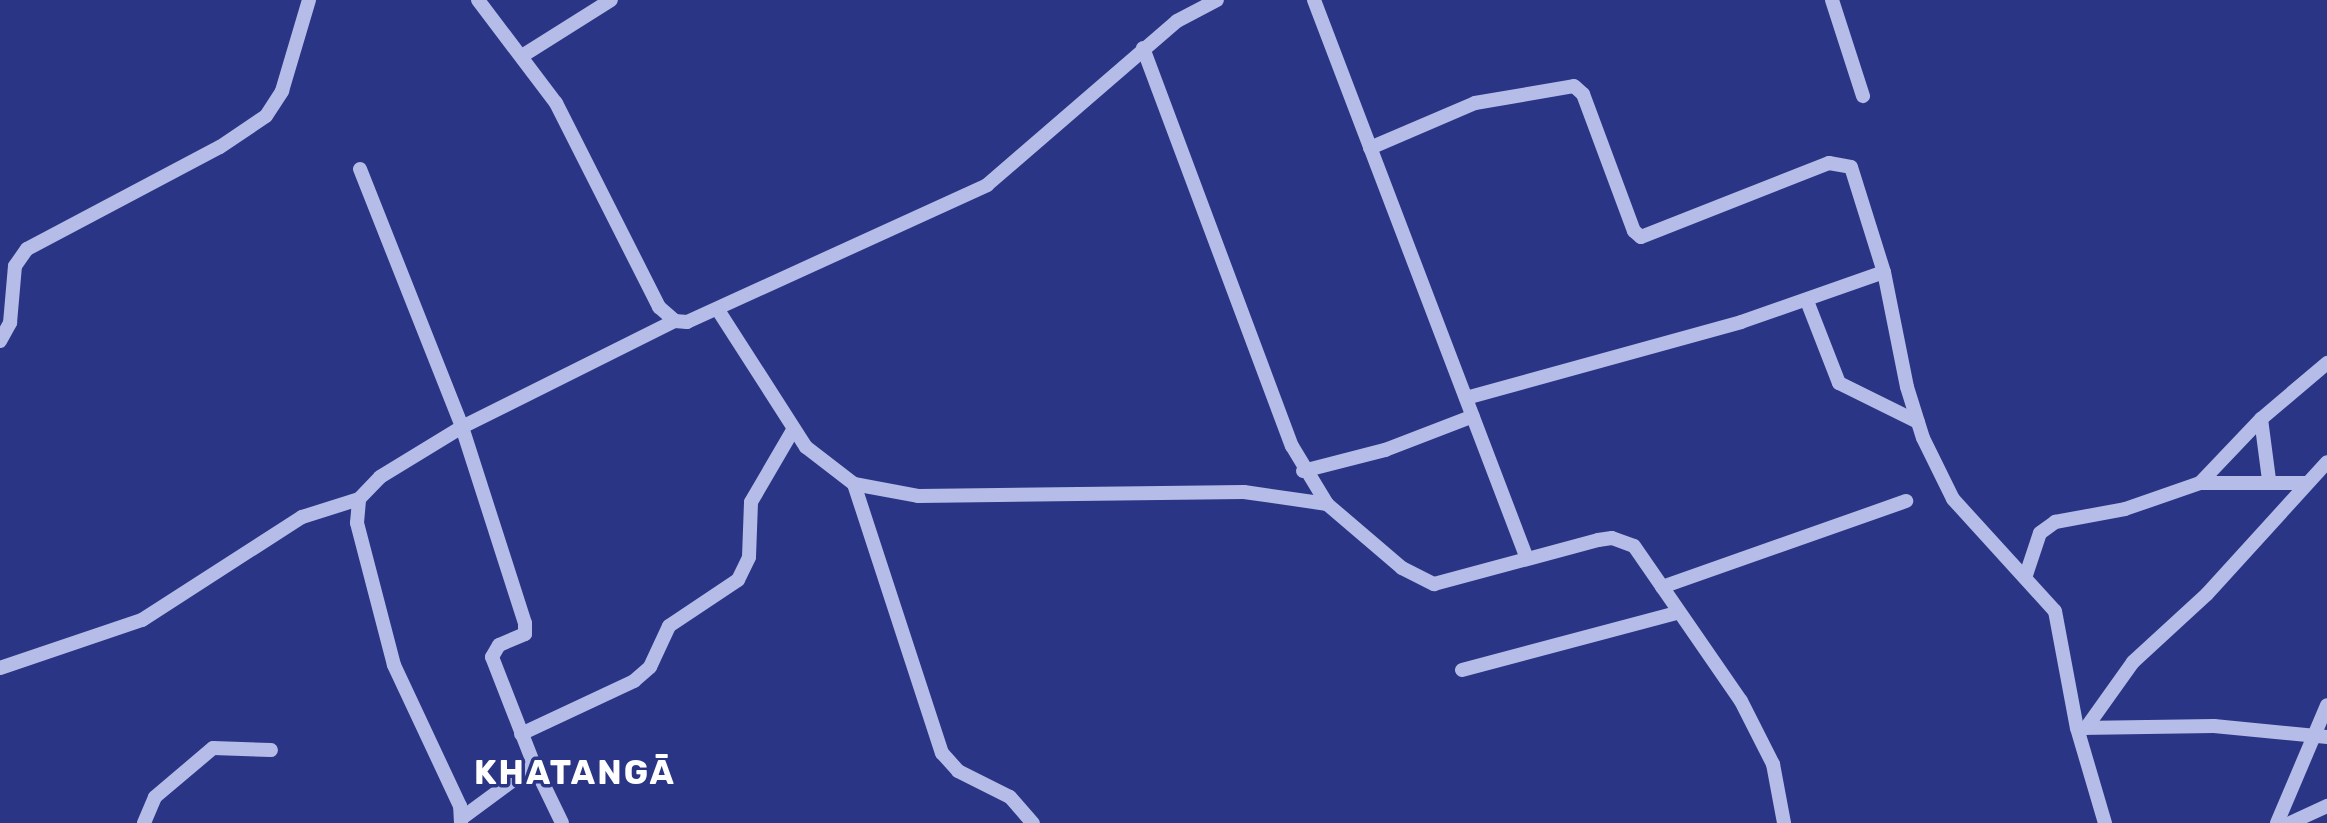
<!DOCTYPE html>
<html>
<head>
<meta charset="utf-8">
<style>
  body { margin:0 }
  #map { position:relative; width:2327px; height:823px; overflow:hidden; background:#2a3585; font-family:Rubik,sans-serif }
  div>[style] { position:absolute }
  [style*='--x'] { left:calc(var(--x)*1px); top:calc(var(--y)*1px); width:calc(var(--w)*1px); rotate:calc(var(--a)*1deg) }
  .minor>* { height:14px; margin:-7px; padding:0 7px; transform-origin:7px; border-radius:7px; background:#b4bce7 }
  span { translate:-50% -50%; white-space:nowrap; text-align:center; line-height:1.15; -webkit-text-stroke:7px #2a3585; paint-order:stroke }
  .district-label { font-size:34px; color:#fff; font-weight:700; letter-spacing:2px }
</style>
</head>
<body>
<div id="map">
  <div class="minor">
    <div style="--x:478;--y:0;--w:129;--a:52.9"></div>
    <div style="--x:556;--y:103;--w:229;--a:63.2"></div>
    <div style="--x:659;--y:307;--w:21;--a:41"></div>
    <div style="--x:675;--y:321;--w:12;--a:5"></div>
    <div style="--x:687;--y:322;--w:330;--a:-24.5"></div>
    <div style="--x:987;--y:185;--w:251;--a:-40.8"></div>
    <div style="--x:1177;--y:21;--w:45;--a:-27.7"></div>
    <div style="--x:1314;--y:0;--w:595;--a:69.13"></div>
    <div style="--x:1832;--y:0;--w:101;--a:72.1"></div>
    <div style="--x:1143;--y:48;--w:425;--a:69.5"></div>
    <div style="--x:1292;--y:446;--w:68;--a:58.9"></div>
    <div style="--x:1327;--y:504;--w:99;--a:40.5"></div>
    <div style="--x:1402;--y:568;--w:36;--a:27"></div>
    <div style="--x:1434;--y:584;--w:170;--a:-15"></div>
    <div style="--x:1598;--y:540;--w:14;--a:-8"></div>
    <div style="--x:1612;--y:538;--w:23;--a:20"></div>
    <div style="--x:1634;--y:546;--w:188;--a:55.4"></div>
    <div style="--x:1741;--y:701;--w:71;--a:63.1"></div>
    <div style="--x:1773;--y:764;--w:60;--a:79.4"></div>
    <div style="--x:522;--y:56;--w:105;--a:-32.2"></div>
    <div style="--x:1370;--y:148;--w:114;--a:-23.2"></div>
    <div style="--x:1475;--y:103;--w:100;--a:-9.7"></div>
    <div style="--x:1574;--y:86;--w:12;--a:42"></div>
    <div style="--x:1583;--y:94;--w:146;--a:69.6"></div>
    <div style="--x:1634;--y:231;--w:9;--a:41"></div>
    <div style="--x:1641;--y:237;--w:202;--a:-21.5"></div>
    <div style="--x:1829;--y:163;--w:22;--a:10"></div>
    <div style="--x:1851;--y:167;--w:110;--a:72.6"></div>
    <div style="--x:1884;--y:272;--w:117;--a:78.7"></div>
    <div style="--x:1907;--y:387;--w:53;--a:72.6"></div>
    <div style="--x:1923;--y:438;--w:68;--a:63.8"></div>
    <div style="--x:1953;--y:499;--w:151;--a:47.7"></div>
    <div style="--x:2055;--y:611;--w:119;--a:79.4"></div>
    <div style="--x:2077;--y:728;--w:99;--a:73.6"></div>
    <div style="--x:360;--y:169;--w:277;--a:68.4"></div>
    <div style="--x:462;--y:427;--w:206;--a:72.2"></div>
    <div style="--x:525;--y:623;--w:11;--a:90"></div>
    <div style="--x:525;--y:634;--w:28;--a:157"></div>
    <div style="--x:499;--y:645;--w:14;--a:120"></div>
    <div style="--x:492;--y:657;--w:116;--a:68.7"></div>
    <div style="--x:1807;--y:301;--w:88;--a:68.7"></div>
    <div style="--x:1839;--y:383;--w:88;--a:26.3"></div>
    <div style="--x:718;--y:310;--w:163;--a:57.3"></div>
    <div style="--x:806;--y:447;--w:61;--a:37.6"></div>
    <div style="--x:854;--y:484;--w:65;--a:10.6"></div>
    <div style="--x:918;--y:496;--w:326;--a:-0.7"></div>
    <div style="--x:1244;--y:492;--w:84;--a:8.2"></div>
    <div style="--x:0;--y:341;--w:21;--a:-61"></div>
    <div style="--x:10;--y:323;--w:57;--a:-85"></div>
    <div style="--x:15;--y:266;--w:21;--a:-55"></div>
    <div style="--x:27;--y:249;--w:218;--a:-27.9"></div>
    <div style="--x:220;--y:147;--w:55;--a:-34"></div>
    <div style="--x:266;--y:116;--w:30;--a:-57"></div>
    <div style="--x:282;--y:91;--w:95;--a:-73.5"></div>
    <div style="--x:1466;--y:398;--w:285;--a:-15.4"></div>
    <div style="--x:1741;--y:322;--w:151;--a:-19.3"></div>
    <div style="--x:2261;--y:419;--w:62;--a:82.5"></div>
    <div style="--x:1303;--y:471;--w:85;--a:-14.4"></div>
    <div style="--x:1385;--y:450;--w:94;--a:-21.1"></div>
    <div style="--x:2200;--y:483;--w:88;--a:-46.4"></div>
    <div style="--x:2261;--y:419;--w:87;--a:-40.3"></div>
    <div style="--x:854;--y:484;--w:283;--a:71.9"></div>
    <div style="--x:942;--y:753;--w:24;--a:48"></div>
    <div style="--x:958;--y:771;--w:58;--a:26.6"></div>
    <div style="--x:1010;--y:797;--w:35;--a:49"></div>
    <div style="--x:2026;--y:575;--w:44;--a:-71.6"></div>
    <div style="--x:2040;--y:533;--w:19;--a:-36"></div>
    <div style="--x:2055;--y:522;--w:71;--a:-10.5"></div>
    <div style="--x:2125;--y:509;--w:79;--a:-19.1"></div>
    <div style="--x:2200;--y:483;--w:107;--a:0"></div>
    <div style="--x:1662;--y:587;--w:259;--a:-19.4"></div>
    <div style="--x:0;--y:668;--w:150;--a:-18.7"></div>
    <div style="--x:142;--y:620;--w:190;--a:-32.8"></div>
    <div style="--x:302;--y:517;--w:60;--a:-17.5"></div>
    <div style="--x:1462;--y:670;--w:221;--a:-14.9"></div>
    <div style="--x:2080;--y:728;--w:134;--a:-0.9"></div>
    <div style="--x:2214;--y:726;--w:114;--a:5.6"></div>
    <div style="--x:2086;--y:728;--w:81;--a:-54.5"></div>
    <div style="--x:2133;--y:662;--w:100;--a:-42.6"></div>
    <div style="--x:2207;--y:594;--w:178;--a:-47.7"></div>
    <div style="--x:521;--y:734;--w:125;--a:-25.1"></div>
    <div style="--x:634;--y:681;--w:21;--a:-41"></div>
    <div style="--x:650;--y:667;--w:45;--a:-65.1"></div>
    <div style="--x:669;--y:626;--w:83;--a:-33.7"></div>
    <div style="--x:738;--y:580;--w:25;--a:-64"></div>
    <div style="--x:749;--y:557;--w:55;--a:-87.9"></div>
    <div style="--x:751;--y:502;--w:83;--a:-59.7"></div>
    <div style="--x:462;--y:818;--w:89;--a:-36.4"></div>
    <div style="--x:534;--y:765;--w:64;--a:64.2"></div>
    <div style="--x:144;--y:823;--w:28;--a:-67"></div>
    <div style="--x:155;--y:797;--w:76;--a:-40.2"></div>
    <div style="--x:213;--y:748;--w:58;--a:2"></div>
    <div style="--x:461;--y:823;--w:17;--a:-93"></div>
    <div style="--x:460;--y:806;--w:156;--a:-115.1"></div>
    <div style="--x:394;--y:665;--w:147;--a:-104.6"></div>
    <div style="--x:357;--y:523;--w:24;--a:-85"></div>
    <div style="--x:359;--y:499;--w:30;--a:-46"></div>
    <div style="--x:380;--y:477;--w:96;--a:-31.4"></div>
    <div style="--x:462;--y:427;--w:238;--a:-26.5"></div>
    <div style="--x:2277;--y:823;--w:128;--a:-67"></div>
    <div style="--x:2290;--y:823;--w:41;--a:-24.7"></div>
  </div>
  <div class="district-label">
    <span style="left:575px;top:773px">KHATANGĀ</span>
  </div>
</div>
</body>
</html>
